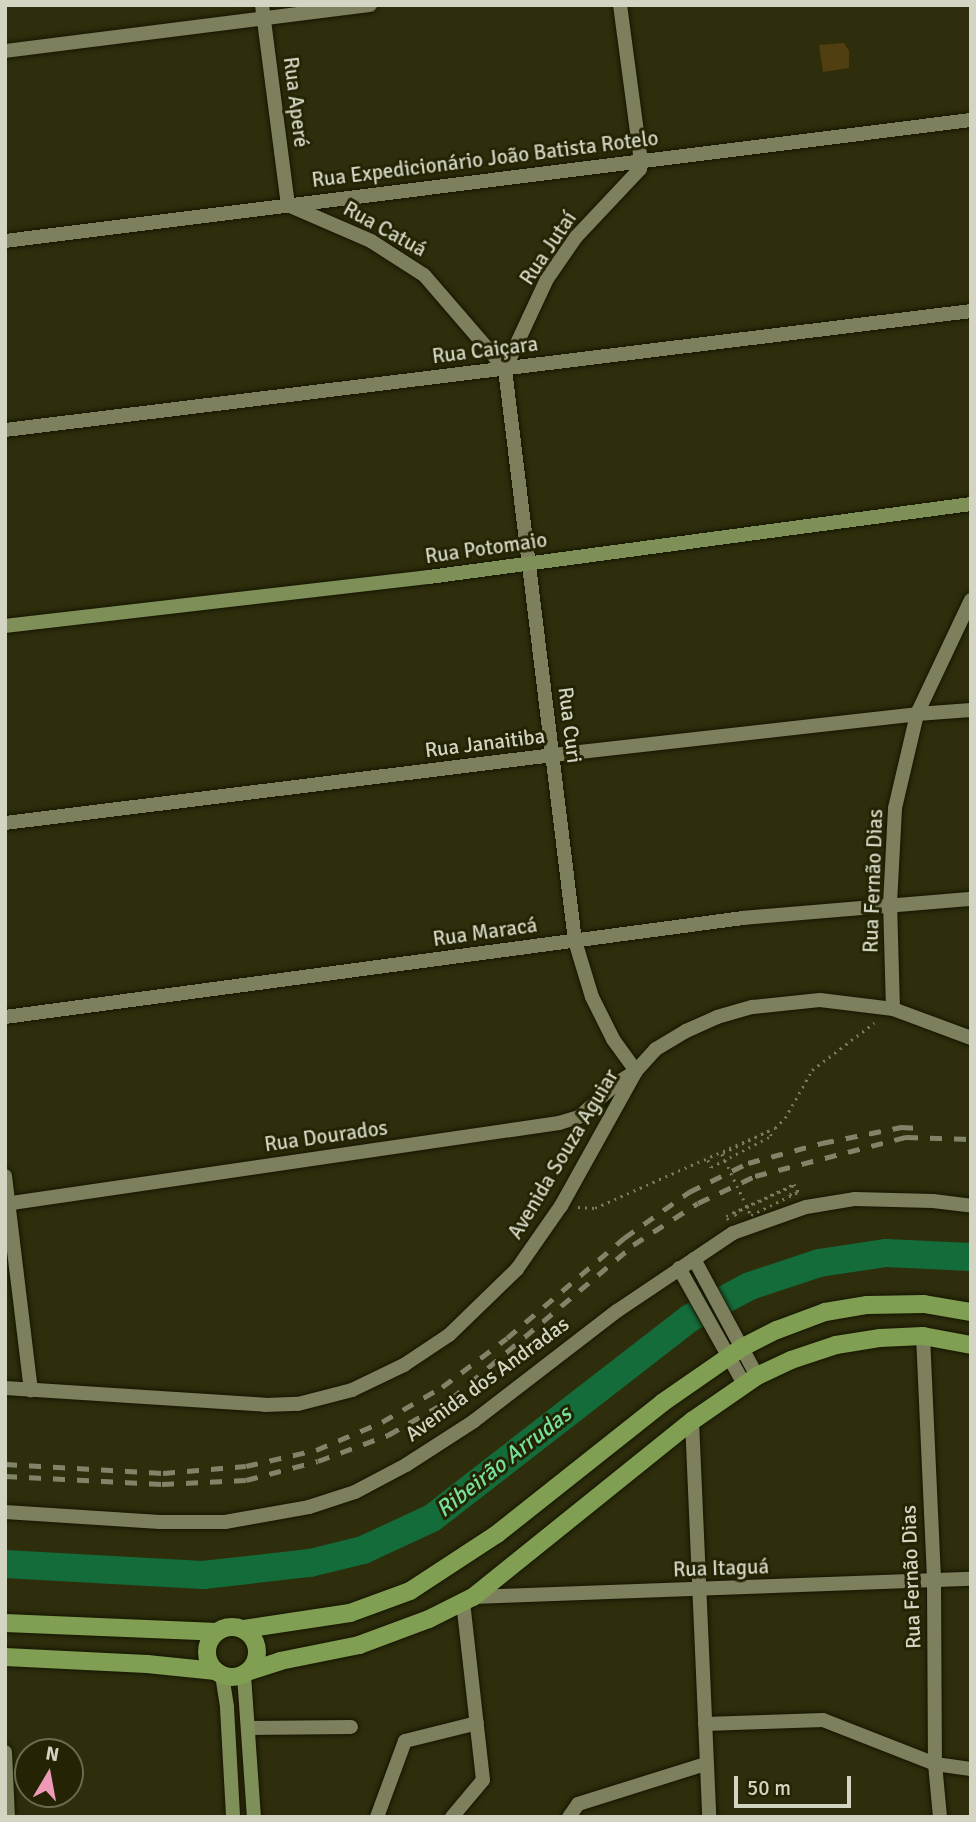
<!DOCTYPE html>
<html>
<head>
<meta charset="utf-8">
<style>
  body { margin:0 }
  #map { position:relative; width:976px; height:1822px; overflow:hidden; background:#2e2e0d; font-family:Signika,sans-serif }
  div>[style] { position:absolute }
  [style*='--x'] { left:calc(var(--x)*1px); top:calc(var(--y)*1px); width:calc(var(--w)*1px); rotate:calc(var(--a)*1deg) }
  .river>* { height:28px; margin:-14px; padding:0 14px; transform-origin:14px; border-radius:14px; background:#146c3b }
  .building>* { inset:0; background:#523f11 }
  .path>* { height:2.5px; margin-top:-1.25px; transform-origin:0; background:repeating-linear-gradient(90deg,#7b7b61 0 2px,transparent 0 7px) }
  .roads { filter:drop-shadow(0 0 2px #161500) drop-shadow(0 0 2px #161500) }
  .street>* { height:14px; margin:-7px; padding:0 7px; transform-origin:7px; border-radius:7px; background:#7e7f5d }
  .secondary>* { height:14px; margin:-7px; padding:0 7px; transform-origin:7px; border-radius:7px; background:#7f8f58 }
  .primary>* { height:18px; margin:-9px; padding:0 9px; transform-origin:9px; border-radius:9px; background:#809f53 }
  .primary>.ring { margin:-9px; padding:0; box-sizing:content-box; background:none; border:18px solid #809f53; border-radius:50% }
  .rail>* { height:4.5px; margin-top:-2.25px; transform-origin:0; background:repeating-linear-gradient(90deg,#83836a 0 12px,transparent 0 24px) }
  .path-bridge>* { height:2.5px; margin-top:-1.25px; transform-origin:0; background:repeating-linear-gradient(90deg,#7b7b61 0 2px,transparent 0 7px) }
  span { translate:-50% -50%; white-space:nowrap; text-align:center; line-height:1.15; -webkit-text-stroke:6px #242404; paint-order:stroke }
  .street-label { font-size:21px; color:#d3d4c2 }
  .water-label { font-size:23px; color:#76e19a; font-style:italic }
  .frame { position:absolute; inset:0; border:7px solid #d3d4c2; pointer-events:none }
  .north { position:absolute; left:14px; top:1738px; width:70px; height:70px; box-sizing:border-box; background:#242404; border:2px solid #6a6a50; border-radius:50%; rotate:10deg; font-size:19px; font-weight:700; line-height:28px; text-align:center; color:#d3d4c2 }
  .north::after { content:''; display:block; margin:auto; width:24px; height:32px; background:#ef9ab8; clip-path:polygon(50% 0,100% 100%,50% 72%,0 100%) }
  .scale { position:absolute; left:734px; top:1776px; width:117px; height:32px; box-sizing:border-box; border:4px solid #d3d4c2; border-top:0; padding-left:9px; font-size:21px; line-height:24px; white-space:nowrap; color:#d3d4c2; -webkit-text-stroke:5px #242404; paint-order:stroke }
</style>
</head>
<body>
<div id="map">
  <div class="river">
    <div style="--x:5;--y:1564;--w:198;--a:3.2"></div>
    <div style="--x:203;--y:1575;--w:108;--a:-6.4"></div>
    <div style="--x:310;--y:1563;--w:55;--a:-13.8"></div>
    <div style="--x:363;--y:1550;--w:76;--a:-24.9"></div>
    <div style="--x:432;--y:1518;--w:326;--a:-37.8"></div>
    <div style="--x:690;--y:1318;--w:68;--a:-28.1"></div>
    <div style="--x:750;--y:1286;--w:73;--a:-18.4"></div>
    <div style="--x:819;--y:1263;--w:68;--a:-8.5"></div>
    <div style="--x:886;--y:1253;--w:85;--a:2.7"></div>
  </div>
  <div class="building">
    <div style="clip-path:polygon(844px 43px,849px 51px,849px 68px,823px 72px,819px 45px)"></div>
  </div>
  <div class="path">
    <div style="--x:708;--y:1160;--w:8;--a:67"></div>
    <div style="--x:711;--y:1167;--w:68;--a:-27.3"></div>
    <div style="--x:578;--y:1207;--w:17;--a:3"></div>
    <div style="--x:595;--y:1208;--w:197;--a:-24"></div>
    <div style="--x:775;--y:1128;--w:14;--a:-45"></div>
    <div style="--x:785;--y:1118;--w:55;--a:-60.6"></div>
    <div style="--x:812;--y:1070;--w:78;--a:-37.2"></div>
    <div style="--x:736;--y:1216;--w:4;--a:-124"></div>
    <div style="--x:734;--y:1213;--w:66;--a:-25"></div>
    <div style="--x:728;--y:1220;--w:4;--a:-117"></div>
    <div style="--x:726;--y:1216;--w:75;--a:-25.2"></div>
    <div style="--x:794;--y:1184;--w:8;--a:60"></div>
    <div style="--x:798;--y:1191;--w:14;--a:155"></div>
  </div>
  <div class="roads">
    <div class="street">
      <div style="--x:262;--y:5;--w:202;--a:82.6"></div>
      <div style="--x:288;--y:205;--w:90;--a:23.4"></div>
      <div style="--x:371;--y:241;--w:63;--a:32.7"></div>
      <div style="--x:424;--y:275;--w:124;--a:49.2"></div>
      <div style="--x:5;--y:51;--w:368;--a:-7.2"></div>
      <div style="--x:5;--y:241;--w:974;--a:-7.14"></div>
      <div style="--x:505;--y:369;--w:99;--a:-65"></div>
      <div style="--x:547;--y:279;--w:51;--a:-55.4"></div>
      <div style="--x:576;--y:237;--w:93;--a:-46.7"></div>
      <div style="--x:640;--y:169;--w:7;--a:-82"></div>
      <div style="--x:641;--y:162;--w:158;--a:-97.6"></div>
      <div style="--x:5;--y:430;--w:973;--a:-7.02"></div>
      <div style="--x:5;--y:823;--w:552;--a:-7.07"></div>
      <div style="--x:553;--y:755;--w:366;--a:-6.4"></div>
      <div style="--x:917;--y:714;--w:54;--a:-4.2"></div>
      <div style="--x:893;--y:1009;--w:105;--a:-91.6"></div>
      <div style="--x:890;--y:904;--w:96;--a:-87"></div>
      <div style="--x:895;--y:808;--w:97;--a:-76.8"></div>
      <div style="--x:917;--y:714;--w:126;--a:-64.7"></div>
      <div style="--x:5;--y:1017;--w:745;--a:-7.64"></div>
      <div style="--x:743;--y:918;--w:229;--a:-4.8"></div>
      <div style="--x:5;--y:1176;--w:216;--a:83.1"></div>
      <div style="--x:5;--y:1204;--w:560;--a:-8.32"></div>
      <div style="--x:559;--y:1123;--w:21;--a:-17"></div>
      <div style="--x:579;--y:1117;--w:51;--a:-41.8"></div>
      <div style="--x:617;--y:1083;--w:22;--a:-32"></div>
      <div style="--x:636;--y:1071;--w:39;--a:-126"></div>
      <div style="--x:613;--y:1039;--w:47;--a:-116.6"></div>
      <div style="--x:592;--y:997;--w:59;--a:-106.9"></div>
      <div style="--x:575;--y:941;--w:576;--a:-96.98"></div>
      <div style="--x:694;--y:1259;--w:133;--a:61.7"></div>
      <div style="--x:679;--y:1268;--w:133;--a:60.7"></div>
      <div style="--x:923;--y:1336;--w:245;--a:87.4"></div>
      <div style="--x:934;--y:1581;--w:183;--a:89.7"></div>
      <div style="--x:935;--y:1764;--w:53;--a:84.6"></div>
      <div style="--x:5;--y:1388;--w:261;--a:3.7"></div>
      <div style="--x:265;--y:1405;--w:33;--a:-2"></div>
      <div style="--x:298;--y:1404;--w:56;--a:-14.5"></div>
      <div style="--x:352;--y:1390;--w:58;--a:-25.7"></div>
      <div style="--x:404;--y:1365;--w:54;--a:-33.7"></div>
      <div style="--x:449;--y:1335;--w:95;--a:-44.1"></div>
      <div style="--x:517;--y:1269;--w:77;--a:-55.1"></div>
      <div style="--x:561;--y:1206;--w:154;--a:-60.9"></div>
      <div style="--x:636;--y:1071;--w:30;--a:-48"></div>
      <div style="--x:656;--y:1049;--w:35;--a:-31"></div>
      <div style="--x:686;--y:1031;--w:34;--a:-24"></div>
      <div style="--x:717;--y:1017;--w:37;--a:-16"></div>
      <div style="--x:753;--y:1007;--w:67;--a:-6"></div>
      <div style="--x:820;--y:1000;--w:74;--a:7"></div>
      <div style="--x:893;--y:1009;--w:83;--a:20.4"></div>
      <div style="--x:692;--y:1421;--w:396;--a:87.5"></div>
      <div style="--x:5;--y:1512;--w:155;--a:3.7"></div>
      <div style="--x:160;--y:1522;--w:65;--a:0"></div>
      <div style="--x:225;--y:1522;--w:85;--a:-10.1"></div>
      <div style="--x:309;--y:1507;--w:48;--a:-18.1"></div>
      <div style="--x:355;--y:1492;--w:58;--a:-27.9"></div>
      <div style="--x:406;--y:1465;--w:81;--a:-32.9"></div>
      <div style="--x:474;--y:1421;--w:180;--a:-37.6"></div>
      <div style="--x:617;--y:1311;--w:140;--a:-33.9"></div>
      <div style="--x:733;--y:1233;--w:77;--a:-19.6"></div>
      <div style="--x:806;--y:1207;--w:50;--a:-9.3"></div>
      <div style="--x:855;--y:1199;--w:78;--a:1.5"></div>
      <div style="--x:933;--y:1201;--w:38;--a:7"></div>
      <div style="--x:473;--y:1597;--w:498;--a:-2.1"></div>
      <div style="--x:705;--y:1724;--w:118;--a:-1.9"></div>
      <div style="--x:823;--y:1720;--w:120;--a:21.4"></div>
      <div style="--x:935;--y:1764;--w:36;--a:8"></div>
      <div style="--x:248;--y:1728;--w:103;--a:-0.6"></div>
      <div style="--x:5;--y:1752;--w:65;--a:87.4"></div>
      <div style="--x:377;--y:1817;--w:81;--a:-69.8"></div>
      <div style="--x:405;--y:1741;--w:74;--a:-14"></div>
      <div style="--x:452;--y:1817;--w:48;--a:-50"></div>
      <div style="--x:483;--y:1780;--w:179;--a:-96.4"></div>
      <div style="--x:569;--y:1817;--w:16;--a:-55"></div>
      <div style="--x:578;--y:1804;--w:134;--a:-17.4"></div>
    </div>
    <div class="secondary">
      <div style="--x:5;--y:626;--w:427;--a:-6.6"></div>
      <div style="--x:429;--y:577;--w:547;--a:-7.67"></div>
      <div style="--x:222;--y:1675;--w:33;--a:81"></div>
      <div style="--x:227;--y:1708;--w:109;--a:86.8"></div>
      <div style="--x:244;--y:1675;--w:142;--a:86"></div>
    </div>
    <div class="primary">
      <div style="--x:5;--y:1623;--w:212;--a:2.4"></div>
      <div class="ring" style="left:207px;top:1627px;width:32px;height:32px"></div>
      <div style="--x:244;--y:1629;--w:107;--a:-8.6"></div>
      <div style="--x:350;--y:1613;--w:64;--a:-20.1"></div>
      <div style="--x:410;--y:1591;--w:104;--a:-33.2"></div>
      <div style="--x:497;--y:1534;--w:211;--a:-38.4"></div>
      <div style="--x:662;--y:1403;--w:98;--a:-34.7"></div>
      <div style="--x:743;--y:1347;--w:38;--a:-27"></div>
      <div style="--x:777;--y:1330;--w:51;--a:-20.6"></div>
      <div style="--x:825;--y:1312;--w:43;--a:-9.5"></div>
      <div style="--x:867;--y:1305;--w:57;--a:-1"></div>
      <div style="--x:924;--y:1304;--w:48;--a:9.7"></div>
      <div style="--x:5;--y:1657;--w:142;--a:2.8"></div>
      <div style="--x:147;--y:1664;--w:69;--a:5.8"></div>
      <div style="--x:250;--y:1671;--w:32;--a:-18"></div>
      <div style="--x:280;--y:1661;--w:81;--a:-11.4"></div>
      <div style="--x:359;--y:1645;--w:75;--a:-20.4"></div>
      <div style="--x:429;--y:1619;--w:49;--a:-26.6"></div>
      <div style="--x:473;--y:1597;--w:281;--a:-38.8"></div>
      <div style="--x:692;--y:1421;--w:79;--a:-34.7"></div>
      <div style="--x:757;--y:1376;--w:38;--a:-25"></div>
      <div style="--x:791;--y:1360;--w:47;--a:-18.4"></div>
      <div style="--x:836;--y:1345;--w:45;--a:-9"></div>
      <div style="--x:880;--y:1338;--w:43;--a:-2.7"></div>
      <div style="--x:923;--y:1336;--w:49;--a:10.6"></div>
    </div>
  </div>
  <div class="rail">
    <div style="--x:5;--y:1464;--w:158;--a:3.3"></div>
    <div style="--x:163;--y:1473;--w:83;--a:-4.8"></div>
    <div style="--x:246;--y:1466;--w:72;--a:-12.9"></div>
    <div style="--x:316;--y:1450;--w:72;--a:-23"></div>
    <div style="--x:382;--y:1422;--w:69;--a:-30.3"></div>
    <div style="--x:442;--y:1387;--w:81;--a:-37"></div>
    <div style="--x:507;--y:1338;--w:154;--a:-40.5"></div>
    <div style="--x:624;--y:1238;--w:80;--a:-35.3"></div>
    <div style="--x:689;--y:1192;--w:66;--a:-26.2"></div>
    <div style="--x:748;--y:1163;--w:77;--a:-15.1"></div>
    <div style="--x:822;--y:1143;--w:81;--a:-11.4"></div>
    <div style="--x:901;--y:1127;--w:19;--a:3"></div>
    <div style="--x:5;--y:1476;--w:157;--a:2.9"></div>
    <div style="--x:162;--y:1484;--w:84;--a:-2.7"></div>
    <div style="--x:246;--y:1480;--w:74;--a:-14.8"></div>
    <div style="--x:318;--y:1461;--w:75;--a:-20.4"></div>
    <div style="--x:388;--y:1435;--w:73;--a:-29.7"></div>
    <div style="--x:451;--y:1399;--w:238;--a:-40.2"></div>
    <div style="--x:633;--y:1245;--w:77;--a:-32.9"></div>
    <div style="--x:698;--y:1203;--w:63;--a:-25.3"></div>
    <div style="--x:755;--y:1176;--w:156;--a:-14.5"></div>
    <div style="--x:906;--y:1137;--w:65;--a:1.8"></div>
  </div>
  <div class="path-bridge">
    <div style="--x:771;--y:1136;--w:5;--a:-112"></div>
    <div style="--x:769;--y:1131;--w:52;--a:153.9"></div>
    <div style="--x:722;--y:1154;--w:68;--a:64.6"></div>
    <div style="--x:751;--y:1215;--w:52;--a:-26.1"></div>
    <div style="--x:798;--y:1192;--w:8;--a:-120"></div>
  </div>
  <div class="street-label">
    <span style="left:296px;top:102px;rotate:83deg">Rua Aperé</span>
    <span style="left:485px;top:159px;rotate:-7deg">Rua Expedicionário João Batista Rotelo</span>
    <span style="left:385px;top:229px;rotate:29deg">Rua Catuá</span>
    <span style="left:548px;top:248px;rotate:-56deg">Rua Jutaí</span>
    <span style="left:485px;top:350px;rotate:-7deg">Rua Caiçara</span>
    <span style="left:486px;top:548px;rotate:-8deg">Rua Potomaio</span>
    <span style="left:570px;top:725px;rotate:83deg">Rua Curi</span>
    <span style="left:485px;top:743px;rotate:-7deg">Rua Janaitiba</span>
    <span style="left:873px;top:881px;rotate:-88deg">Rua Fernão Dias</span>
    <span style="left:485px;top:932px;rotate:-8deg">Rua Maracá</span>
    <span style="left:326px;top:1136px;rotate:-8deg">Rua Dourados</span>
    <span style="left:563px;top:1154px;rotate:-59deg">Avenida Souza Aguiar</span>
    <span style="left:487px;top:1379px;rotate:-36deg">Avenida dos Andradas</span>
    <span style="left:721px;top:1568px;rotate:-2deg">Rua Itaguá</span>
    <span style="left:911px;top:1577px;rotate:-92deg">Rua Fernão Dias</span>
  </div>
  <div class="water-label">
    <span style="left:504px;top:1462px;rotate:-38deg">Ribeirão Arrudas</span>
  </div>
  <div class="frame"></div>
  <div class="north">N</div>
  <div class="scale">50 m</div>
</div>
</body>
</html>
